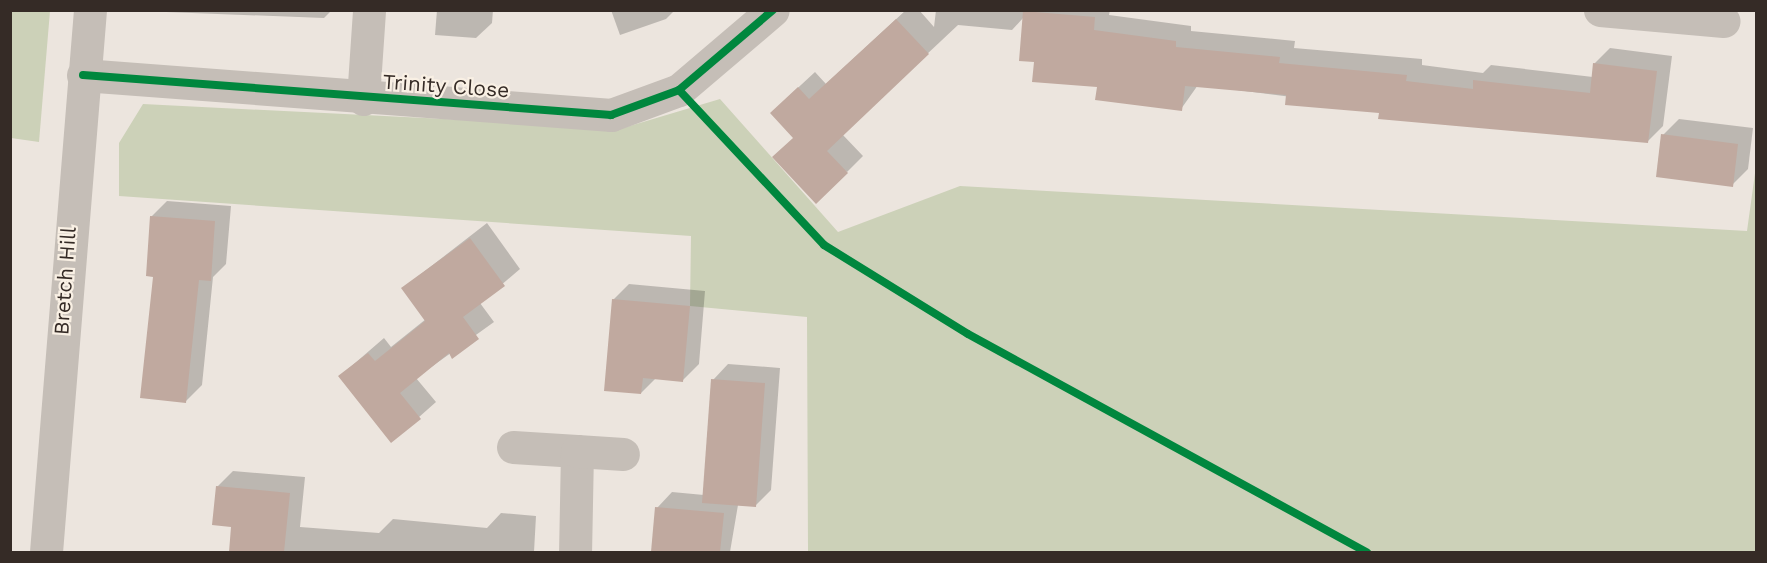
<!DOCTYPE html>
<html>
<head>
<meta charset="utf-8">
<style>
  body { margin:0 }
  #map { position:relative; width:1767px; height:563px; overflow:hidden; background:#ece5de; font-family:"Work Sans",sans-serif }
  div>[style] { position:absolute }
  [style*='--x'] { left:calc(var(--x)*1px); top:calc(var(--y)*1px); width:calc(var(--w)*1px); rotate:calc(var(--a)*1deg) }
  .green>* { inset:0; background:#ccd1b8 }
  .shadow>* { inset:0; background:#0003 }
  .building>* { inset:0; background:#c0a99f }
  .minor>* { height:33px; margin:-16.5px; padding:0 16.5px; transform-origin:16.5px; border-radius:16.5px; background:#c5beb7 }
  .cycleway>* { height:8px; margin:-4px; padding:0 4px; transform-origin:4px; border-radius:4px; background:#00873e }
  span { translate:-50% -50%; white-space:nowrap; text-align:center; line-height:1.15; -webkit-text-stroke:4.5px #f9f0e4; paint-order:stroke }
  .street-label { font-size:21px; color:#352b26 }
  .frame { position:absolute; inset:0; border:12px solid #352b26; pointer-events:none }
</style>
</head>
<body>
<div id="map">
  <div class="green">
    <div style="clip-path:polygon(10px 11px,50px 11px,39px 142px,11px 138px)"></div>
    <div style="clip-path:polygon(720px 99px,838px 232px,960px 186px,1747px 231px,1756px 166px,1756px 552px,808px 552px,807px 317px,690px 306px,691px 236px,119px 196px,119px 143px,143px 104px,623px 128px)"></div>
  </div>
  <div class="shadow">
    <div style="clip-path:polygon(332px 10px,324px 18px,166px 12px,166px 10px)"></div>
    <div style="clip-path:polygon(437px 10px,493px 10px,492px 23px,476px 38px,435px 35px)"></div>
    <div style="clip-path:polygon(611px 10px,675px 10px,666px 19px,620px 35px)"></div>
    <div style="clip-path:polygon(906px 10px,919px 10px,934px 27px,936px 10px,1110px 10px,1109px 15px,1191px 26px,1191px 31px,1295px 41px,1294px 48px,1422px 59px,1422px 65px,1483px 73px,1491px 65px,1593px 77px,1594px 64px,1610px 48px,1672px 56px,1663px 126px,1647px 142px,1198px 85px,1181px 109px,1035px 61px,1024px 17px,1012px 30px,958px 25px,842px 134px,863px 156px,847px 172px,795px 137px,788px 97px,815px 72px,826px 84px)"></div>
    <div style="clip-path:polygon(1679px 119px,1753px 128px,1748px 169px,1732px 185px,1663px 135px)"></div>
    <div style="clip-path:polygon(167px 201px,231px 206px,226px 264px,213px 277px,202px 385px,186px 401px,155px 275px,151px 217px)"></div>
    <div style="clip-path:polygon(487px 223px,520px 269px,480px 303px,494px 322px,416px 378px,436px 402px,392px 441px,340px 376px,384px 338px,391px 347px,426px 319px,403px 288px)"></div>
    <div style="clip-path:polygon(629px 284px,705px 291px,699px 364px,683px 380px,656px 378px,641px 393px,613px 300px)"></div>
    <div style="clip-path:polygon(728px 364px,780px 368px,771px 490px,755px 506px,738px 505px,730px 552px,653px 552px,657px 508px,672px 492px,704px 495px,713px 380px)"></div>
    <div style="clip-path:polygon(233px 471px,305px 477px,300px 527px,379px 533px,393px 519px,487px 528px,501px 513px,536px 516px,534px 552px,231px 552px,233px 525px,217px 487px)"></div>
  </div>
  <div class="building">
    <div style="clip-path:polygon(1023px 11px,1095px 17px,1094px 30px,1176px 41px,1176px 47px,1280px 57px,1279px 63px,1407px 75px,1406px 81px,1473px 89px,1473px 80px,1590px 93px,1593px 63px,1657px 71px,1648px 143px,1378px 119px,1379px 113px,1285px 105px,1286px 95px,1185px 86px,1182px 111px,1095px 100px,1097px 87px,1032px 82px,1034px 62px,1019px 61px)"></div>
    <div style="clip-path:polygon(896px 19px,929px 54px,827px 151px,848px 173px,816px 204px,772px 157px,793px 138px,770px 113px,798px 87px,809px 99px)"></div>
    <div style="clip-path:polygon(1661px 134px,1738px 144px,1733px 187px,1656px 177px)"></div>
    <div style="clip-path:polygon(150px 216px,215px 221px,211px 281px,199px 280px,186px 403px,140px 398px,153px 277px,146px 276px)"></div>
    <div style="clip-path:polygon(470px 238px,505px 286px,463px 317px,479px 339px,452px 359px,449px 353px,400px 393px,421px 419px,391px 443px,338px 376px,368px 353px,375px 361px,425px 321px,401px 288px)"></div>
    <div style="clip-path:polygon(612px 299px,690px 306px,683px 382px,643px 378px,641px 394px,604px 391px)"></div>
    <div style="clip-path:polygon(711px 379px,765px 383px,756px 507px,702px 503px)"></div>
    <div style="clip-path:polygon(216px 486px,290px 493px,284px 552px,229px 552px,231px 527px,212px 525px)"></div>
    <div style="clip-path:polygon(655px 507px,724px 513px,720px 552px,651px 552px)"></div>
  </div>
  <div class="minor">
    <div style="--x:1600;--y:10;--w:124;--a:5.1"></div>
    <div style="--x:83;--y:75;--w:530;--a:4.33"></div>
    <div style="--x:611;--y:115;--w:72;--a:-20.2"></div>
    <div style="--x:679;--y:90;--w:123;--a:-40.4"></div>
    <div style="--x:363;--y:99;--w:89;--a:-86.1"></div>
    <div style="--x:513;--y:447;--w:64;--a:3.6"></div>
    <div style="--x:577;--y:451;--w:101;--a:91.1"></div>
    <div style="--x:577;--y:451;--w:46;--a:3.7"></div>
    <div style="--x:46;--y:552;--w:544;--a:-85.36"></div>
  </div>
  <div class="cycleway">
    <div style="--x:83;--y:75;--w:530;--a:4.33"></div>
    <div style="--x:611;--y:115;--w:72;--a:-20.2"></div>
    <div style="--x:679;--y:90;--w:123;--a:-40.4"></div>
    <div style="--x:679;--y:90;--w:212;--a:46.9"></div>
    <div style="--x:824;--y:245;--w:169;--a:31.7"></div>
    <div style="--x:968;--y:334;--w:455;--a:28.7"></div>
  </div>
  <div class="street-label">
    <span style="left:446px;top:86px;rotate:4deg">Trinity Close</span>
    <span style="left:65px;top:281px;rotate:-86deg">Bretch Hill</span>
  </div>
  <div class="frame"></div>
</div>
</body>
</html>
